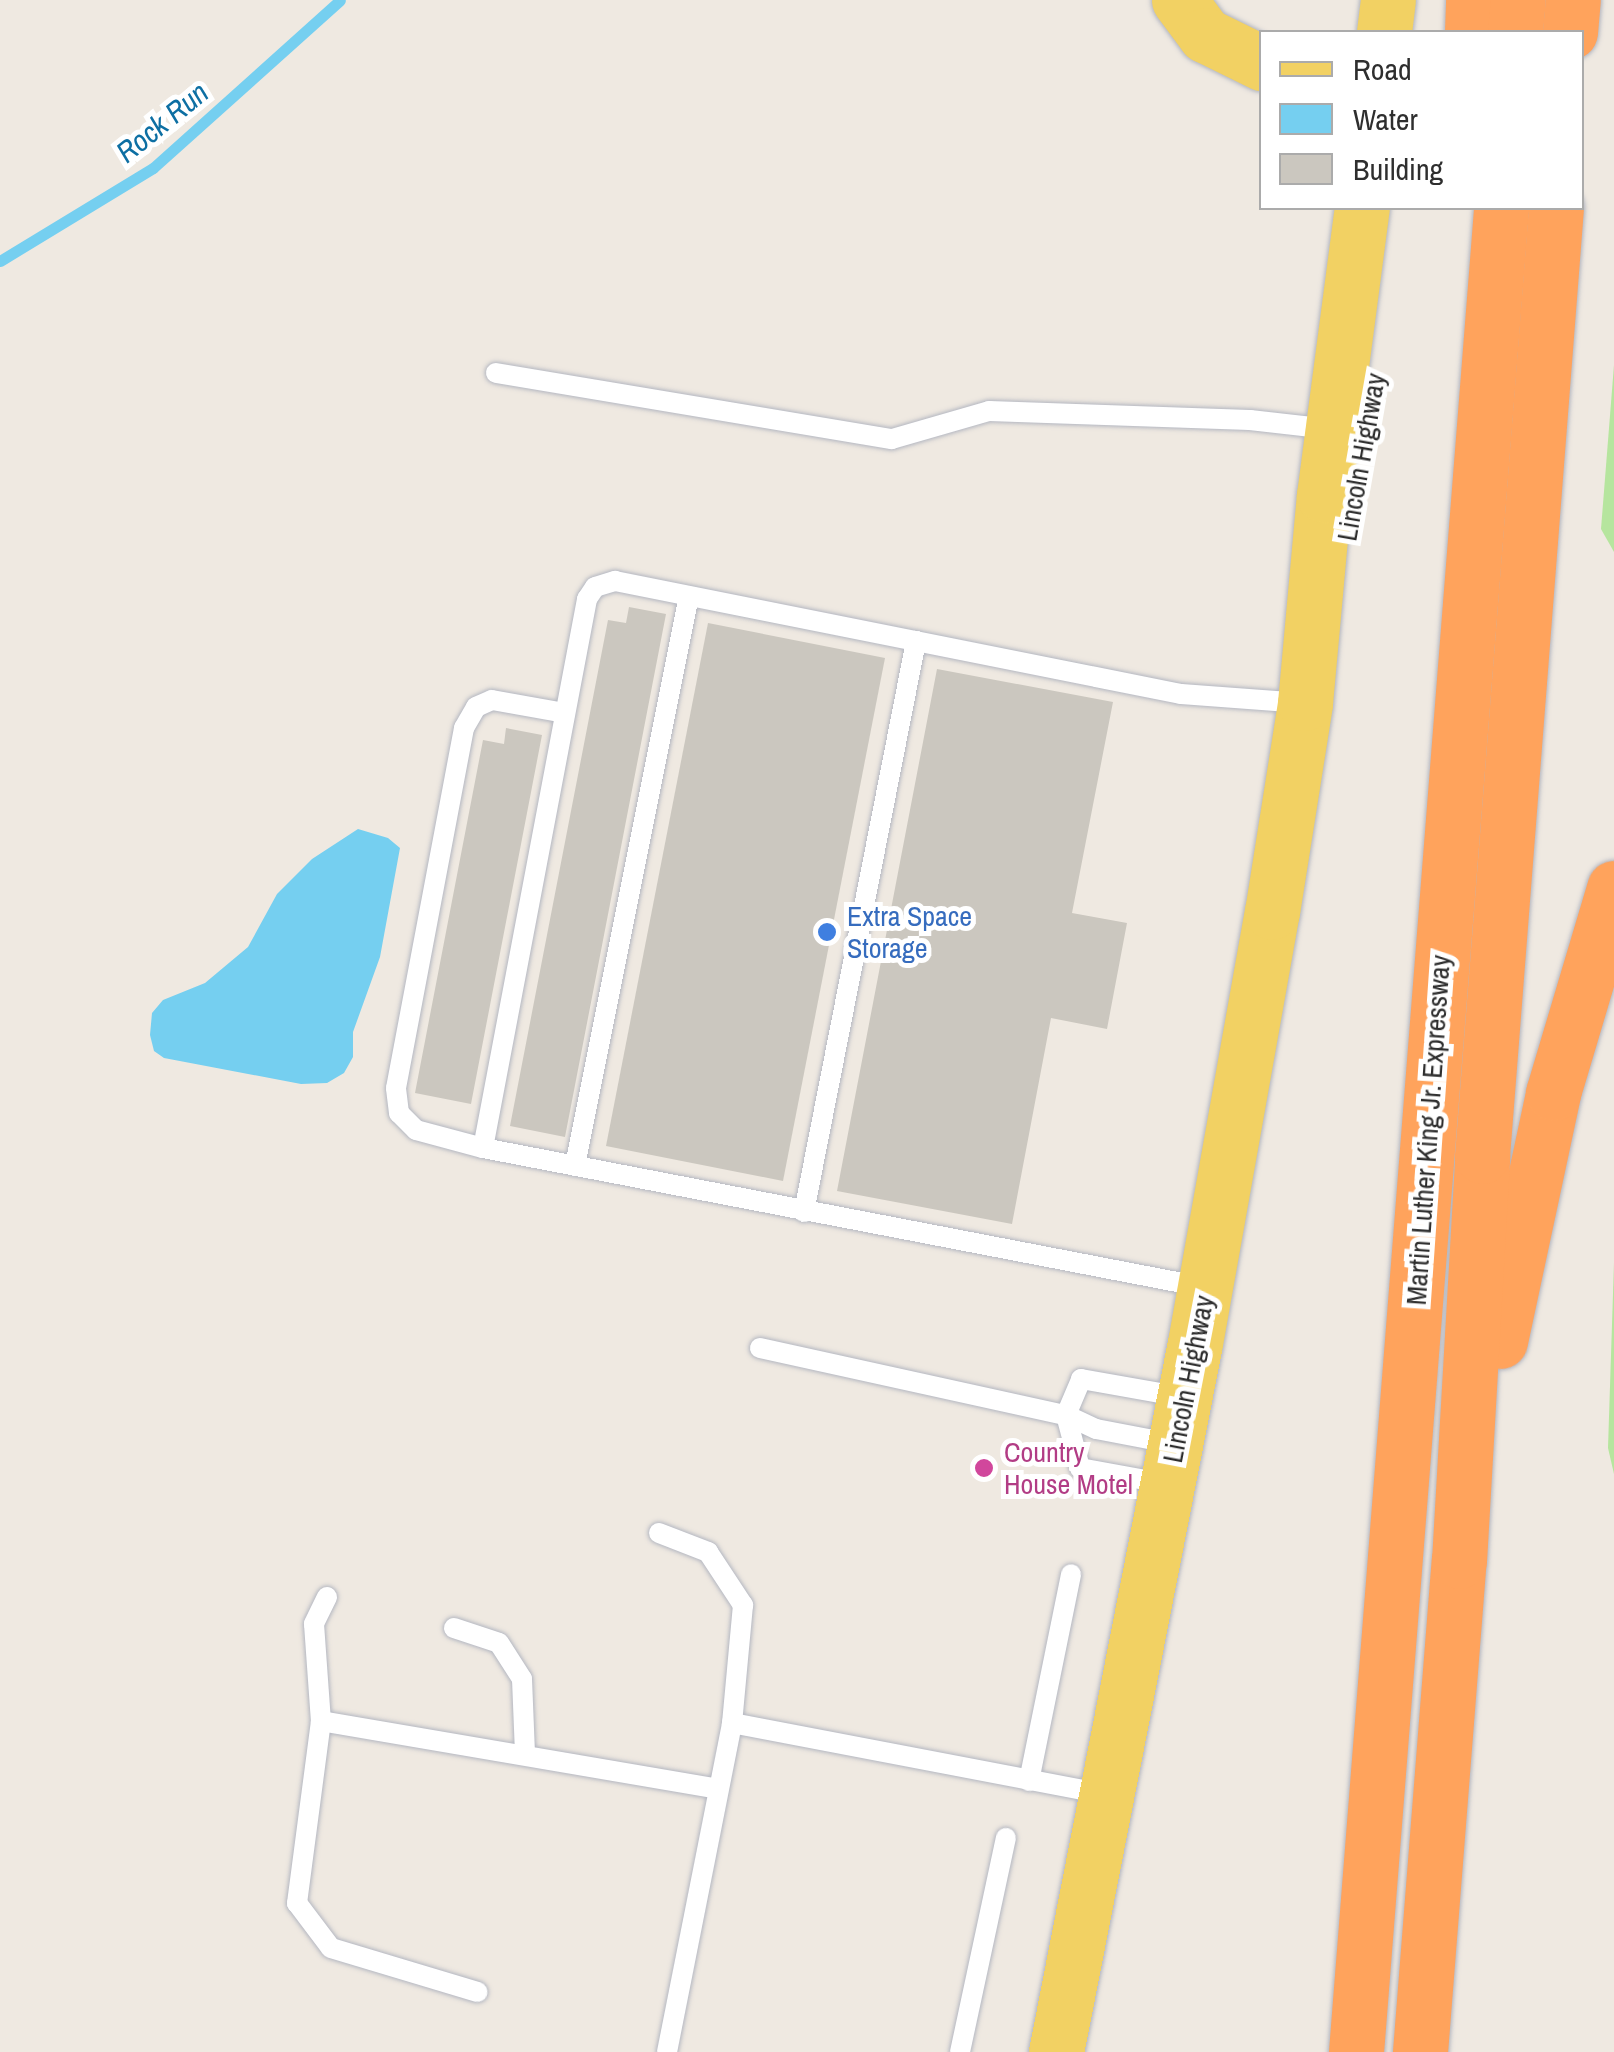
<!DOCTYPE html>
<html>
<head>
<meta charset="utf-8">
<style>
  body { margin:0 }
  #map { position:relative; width:1614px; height:2052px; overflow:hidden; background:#efe9e1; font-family:"Archivo Narrow",sans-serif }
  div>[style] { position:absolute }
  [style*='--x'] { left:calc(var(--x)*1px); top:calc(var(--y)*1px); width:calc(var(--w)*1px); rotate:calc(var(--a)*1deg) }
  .green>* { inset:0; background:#b6e59e }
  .water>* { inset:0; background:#75cff0 }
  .stream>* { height:11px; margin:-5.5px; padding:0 5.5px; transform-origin:5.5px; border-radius:5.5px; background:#75cff0 }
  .building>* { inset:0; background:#cbc7bf }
  .roads { filter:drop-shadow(0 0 2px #b4b7c1) drop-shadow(0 0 2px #b4b7c1) }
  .lane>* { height:20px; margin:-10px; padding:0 10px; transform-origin:10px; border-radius:10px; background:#fff }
  .primary>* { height:55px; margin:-27.5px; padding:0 27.5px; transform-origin:27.5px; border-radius:27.5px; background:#f2d163 }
  .highway>* { height:55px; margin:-27.5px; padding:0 27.5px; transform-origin:27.5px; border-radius:27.5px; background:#ffa35c }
  .dots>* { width:28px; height:28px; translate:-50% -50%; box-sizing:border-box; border:5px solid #fff; border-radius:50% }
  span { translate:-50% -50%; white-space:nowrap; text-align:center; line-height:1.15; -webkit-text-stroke:10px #fff; paint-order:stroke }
  .street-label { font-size:28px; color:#2e2e2e }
  .shop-label { font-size:28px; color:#366cbe }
  .left { translate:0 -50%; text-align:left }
  .hotel-label { font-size:28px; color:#b23c85 }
  .water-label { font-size:30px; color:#0d6fa3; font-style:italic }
  .legend { position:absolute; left:1259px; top:30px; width:325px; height:180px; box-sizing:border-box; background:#fff; border:2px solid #ababab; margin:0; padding:12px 18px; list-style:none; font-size:30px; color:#2e2e2e }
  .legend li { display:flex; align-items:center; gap:20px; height:50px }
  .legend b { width:50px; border:2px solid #ababab }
</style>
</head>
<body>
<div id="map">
  <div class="green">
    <div style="clip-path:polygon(1614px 365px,1614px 552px,1601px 529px)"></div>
    <div style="clip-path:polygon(1614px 1263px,1614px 1474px,1608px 1448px)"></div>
  </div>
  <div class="water">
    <div style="clip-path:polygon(358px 829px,388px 838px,400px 848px,380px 957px,353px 1032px,353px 1057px,344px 1073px,327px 1083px,301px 1084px,164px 1058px,154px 1051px,150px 1035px,152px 1013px,163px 1000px,205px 983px,248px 947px,277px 894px,312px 859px)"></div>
  </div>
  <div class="stream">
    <div style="--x:0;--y:261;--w:179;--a:-31.3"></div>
    <div style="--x:153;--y:168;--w:251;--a:-41.9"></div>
  </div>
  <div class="building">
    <div style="clip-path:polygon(629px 607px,666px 614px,565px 1137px,510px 1126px,608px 620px,626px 623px)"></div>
    <div style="clip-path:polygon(708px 623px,885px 658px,783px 1181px,606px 1146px)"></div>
    <div style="clip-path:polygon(937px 669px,1113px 702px,1072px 913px,1127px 923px,1107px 1029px,1051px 1018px,1012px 1224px,837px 1191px)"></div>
    <div style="clip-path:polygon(506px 728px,542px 735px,471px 1104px,415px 1093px,483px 740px,504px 744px)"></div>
  </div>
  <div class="roads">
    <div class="lane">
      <div style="--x:496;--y:373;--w:401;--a:9.5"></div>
      <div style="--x:892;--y:439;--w:101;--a:-16.1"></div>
      <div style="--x:989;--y:411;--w:261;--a:2"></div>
      <div style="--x:1250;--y:420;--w:80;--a:6.5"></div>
      <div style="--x:483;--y:1148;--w:69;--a:-165"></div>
      <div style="--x:416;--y:1130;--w:24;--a:-135"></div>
      <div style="--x:399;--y:1113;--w:25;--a:-97"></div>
      <div style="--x:396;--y:1088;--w:366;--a:-79.3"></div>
      <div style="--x:464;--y:728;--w:24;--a:-60"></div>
      <div style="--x:476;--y:707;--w:17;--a:-24"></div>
      <div style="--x:492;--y:700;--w:74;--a:10.1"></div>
      <div style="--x:575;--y:1166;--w:581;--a:-78.69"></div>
      <div style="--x:804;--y:1212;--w:582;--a:-78.9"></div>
      <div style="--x:1203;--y:1287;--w:733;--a:-169.07"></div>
      <div style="--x:483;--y:1148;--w:559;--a:-79.27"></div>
      <div style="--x:587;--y:599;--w:14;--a:-56"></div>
      <div style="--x:595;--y:587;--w:21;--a:-17"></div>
      <div style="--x:615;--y:581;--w:577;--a:11.29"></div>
      <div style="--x:1181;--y:694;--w:122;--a:4.2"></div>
      <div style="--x:760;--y:1348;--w:313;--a:12.4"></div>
      <div style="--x:1066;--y:1415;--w:39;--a:-67"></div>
      <div style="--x:1081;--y:1379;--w:104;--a:10"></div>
      <div style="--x:1066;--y:1415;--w:55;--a:75.2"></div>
      <div style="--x:1080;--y:1468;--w:88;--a:10.4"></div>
      <div style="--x:1066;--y:1415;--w:33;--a:25"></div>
      <div style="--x:1096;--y:1429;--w:80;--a:10.8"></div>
      <div style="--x:659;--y:1533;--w:53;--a:21.2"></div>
      <div style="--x:708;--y:1552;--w:64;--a:56.6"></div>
      <div style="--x:743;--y:1605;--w:119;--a:95.3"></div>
      <div style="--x:327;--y:1597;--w:30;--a:116"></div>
      <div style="--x:314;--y:1624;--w:97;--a:85.9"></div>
      <div style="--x:321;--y:1721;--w:184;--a:97.5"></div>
      <div style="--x:297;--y:1903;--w:56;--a:52.9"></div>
      <div style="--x:331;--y:1948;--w:153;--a:16.7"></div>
      <div style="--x:454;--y:1628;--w:47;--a:18.4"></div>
      <div style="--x:499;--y:1643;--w:43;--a:57.4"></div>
      <div style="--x:522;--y:1679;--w:76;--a:87.7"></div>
      <div style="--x:321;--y:1721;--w:402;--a:9.7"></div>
      <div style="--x:1029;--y:1781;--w:211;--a:-78.5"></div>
      <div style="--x:667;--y:2052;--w:335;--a:-78.8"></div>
      <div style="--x:732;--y:1723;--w:380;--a:10.8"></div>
      <div style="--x:960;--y:2052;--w:219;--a:-77.9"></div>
    </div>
    <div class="primary">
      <div style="--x:1179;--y:0;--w:44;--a:53.4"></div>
      <div style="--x:1205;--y:35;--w:64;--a:26.2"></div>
      <div style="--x:1384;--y:32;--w:32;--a:-83"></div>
      <div style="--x:1056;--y:2052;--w:722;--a:-78.91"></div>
      <div style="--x:1195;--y:1343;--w:438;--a:-79.9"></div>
      <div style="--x:1272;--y:912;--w:212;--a:-81"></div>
      <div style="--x:1305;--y:703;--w:209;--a:-84.8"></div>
      <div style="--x:1324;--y:495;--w:290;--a:-82.5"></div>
    </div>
    <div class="highway">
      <div style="--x:1472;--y:32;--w:32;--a:-88"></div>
      <div style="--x:1515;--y:32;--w:32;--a:-85"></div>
      <div style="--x:1570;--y:32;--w:32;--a:-85"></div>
      <div style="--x:1500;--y:1341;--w:254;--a:-77.9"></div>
      <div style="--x:1553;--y:1093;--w:214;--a:-73.4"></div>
      <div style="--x:1356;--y:2052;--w:1850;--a:-85.5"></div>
      <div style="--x:1420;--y:2052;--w:493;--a:-85.5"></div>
      <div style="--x:1459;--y:1561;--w:406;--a:-86.7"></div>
      <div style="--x:1482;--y:1156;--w:951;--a:-85.54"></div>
    </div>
  </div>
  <div class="dots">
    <div style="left:827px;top:932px;background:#3f7fe0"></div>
    <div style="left:984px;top:1468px;background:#d1479c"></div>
  </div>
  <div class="street-label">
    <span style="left:1361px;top:457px;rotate:-80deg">Lincoln Highway</span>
    <span style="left:1428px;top:1130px;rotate:-86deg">Martin Luther King Jr. Expressway</span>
    <span style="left:1188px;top:1379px;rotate:-79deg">Lincoln Highway</span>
  </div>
  <div class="shop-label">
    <span class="left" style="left:847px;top:932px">Extra Space<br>Storage</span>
  </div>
  <div class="hotel-label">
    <span class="left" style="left:1004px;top:1468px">Country<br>House Motel</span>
  </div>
  <div class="water-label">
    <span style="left:162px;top:122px;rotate:-39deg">Rock Run</span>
  </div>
  <ul class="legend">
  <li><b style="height:12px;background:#f2d163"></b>Road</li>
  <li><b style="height:28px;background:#75cff0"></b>Water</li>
  <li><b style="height:28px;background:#cbc7bf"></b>Building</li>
  </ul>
</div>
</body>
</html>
